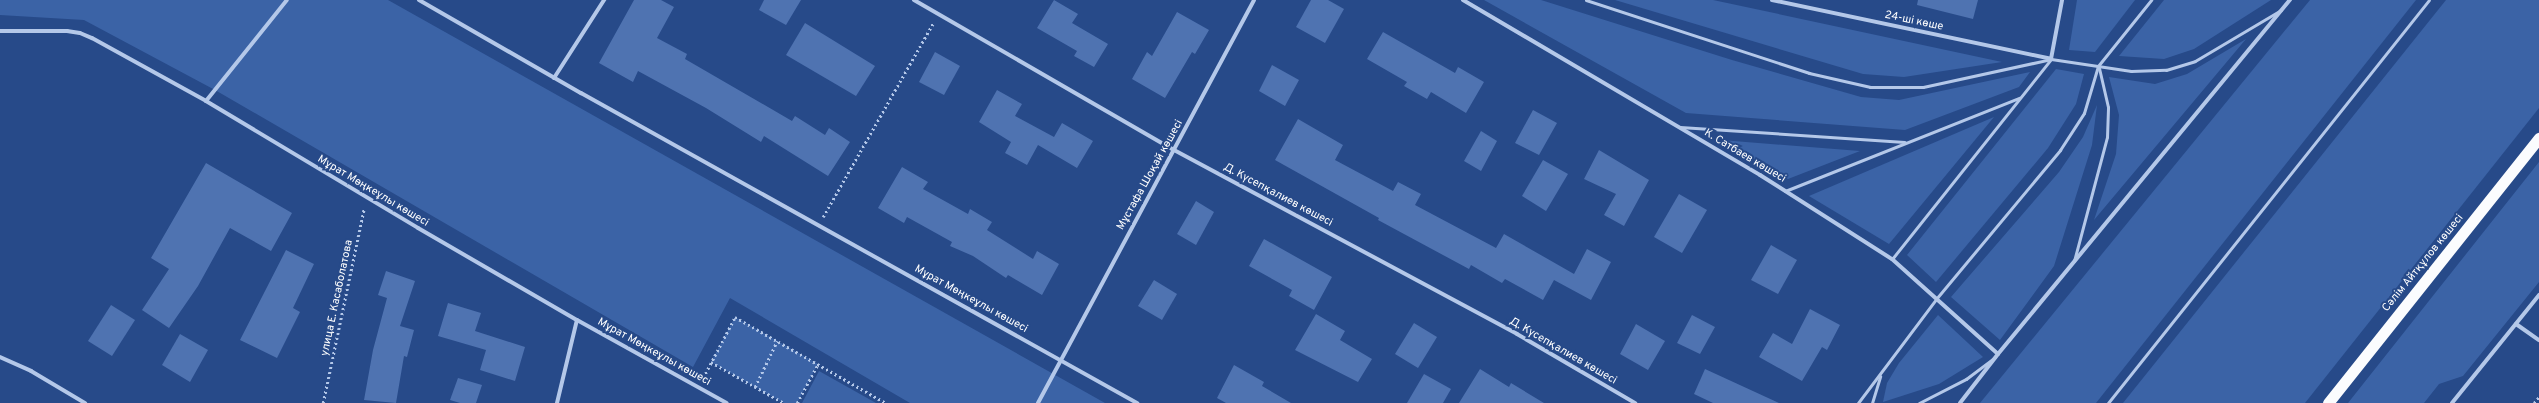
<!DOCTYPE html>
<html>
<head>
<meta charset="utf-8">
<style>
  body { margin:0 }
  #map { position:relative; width:2539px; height:403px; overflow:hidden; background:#274a89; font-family:Overpass,sans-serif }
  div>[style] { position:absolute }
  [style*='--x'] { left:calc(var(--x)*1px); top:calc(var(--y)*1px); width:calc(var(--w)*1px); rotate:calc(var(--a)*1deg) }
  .green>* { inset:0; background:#3b63a6 }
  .building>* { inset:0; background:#4f73b1 }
  .path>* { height:2.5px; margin-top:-1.25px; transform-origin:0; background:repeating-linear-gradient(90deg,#b4c8e9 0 2px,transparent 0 5px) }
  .service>* { height:3px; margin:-1.5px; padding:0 1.5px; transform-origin:1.5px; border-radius:1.5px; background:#b4c8e9 }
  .minor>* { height:4px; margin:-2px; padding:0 2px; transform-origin:2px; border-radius:2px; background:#b4c8e9 }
  .trunk>* { height:11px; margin:-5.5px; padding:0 5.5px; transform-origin:5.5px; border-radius:5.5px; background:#fbfcfe }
  span { translate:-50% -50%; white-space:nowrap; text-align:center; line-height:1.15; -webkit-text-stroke:4px #274a89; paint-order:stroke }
  .street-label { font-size:11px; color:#fff }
</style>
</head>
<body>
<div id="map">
  <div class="green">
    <div style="clip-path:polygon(0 0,388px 0,1105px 403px,910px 403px,730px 298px,693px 367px,215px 90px,84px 20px,0 15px)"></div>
    <div style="clip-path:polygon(1484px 0,1541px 0,1732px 60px,1861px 97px,1899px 100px,2030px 72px,2019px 87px,1905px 130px,1686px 113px)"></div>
    <div style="clip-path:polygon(1615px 0,1713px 0,2002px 62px,1904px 77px,1863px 74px)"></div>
    <div style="clip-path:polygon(2077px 0,2135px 0,2095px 52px,2069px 50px)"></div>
    <div style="clip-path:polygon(2164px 0,2271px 0,2194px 49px,2164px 59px,2119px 56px)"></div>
    <div style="clip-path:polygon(2310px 0,2416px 0,2096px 403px,1980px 403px)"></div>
    <div style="clip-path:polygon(2446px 0,2539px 0,2539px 108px,2305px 403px,2123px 403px)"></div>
    <div style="clip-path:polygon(2246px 39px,2094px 220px,2116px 154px,2119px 115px,2109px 77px,2155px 84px,2187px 74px)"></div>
    <div style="clip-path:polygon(2056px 69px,2084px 74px,2076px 104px,2048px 148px,1936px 282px,1907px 255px)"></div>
    <div style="clip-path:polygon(2097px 105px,2092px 145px,2054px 266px,2000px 340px,1951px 297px,2059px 172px,2083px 137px)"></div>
    <div style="clip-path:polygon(1994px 117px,1889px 244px,1809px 196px)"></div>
    <div style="clip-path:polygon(1721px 140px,1860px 151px,1788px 179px)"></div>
    <div style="clip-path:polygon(2539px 162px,2539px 282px,2463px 376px,2439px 384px,2424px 403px,2348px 403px)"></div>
    <div style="clip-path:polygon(1938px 315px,1983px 357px,1939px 384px,1883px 402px,1887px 383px,1899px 363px)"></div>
    <div style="clip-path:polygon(735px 317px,818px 364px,797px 403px,784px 403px,711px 362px)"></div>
    <div style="clip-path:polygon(819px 371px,876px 403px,802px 403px)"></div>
  </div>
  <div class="building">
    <div style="clip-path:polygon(634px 0,661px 0,674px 7px,657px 38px,687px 54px,685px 59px,792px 121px,795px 116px,825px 135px,829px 128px,850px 142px,828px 176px,764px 136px,761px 142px,706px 108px,638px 71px,633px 82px,599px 63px)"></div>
    <div style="clip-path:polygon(764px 0,801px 0,786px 25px,759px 10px)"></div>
    <div style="clip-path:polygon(1054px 0,1078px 14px,1072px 23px,1108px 44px,1094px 67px,1074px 56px,1077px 51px,1037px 28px)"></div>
    <div style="clip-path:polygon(1311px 0,1328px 0,1344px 9px,1325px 43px,1296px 27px)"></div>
    <div style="clip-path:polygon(1918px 0,1978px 0,1973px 19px,1917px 5px)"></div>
    <div style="clip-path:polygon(1177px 12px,1209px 30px,1195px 54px,1192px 52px,1165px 98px,1132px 79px,1147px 52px,1152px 56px)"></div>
    <div style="clip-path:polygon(805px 23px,875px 66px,856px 96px,786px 55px)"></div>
    <div style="clip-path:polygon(1383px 32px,1455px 73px,1458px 67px,1484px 82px,1466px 113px,1431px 92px,1427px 99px,1404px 86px,1407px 82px,1367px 59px)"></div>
    <div style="clip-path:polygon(935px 52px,960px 66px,944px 95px,919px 82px)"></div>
    <div style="clip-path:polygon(1272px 65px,1299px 80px,1285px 106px,1259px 91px)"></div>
    <div style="clip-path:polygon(997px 90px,1022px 104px,1015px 116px,1054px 137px,1062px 123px,1093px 141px,1077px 168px,1038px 145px,1027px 165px,1005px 153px,1011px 142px,979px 122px)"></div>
    <div style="clip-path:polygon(1533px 110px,1557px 123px,1539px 155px,1515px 143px)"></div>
    <div style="clip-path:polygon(1298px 119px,1343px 145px,1335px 160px,1393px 191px,1398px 182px,1421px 194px,1415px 205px,1496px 248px,1504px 234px,1574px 274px,1587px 249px,1611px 262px,1591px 300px,1554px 280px,1543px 300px,1505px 279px,1502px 283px,1471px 265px,1469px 269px,1378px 220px,1379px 218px,1275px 160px)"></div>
    <div style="clip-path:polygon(1481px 131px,1497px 141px,1481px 171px,1464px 161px)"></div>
    <div style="clip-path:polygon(1599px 150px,1649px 180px,1624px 226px,1604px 215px,1616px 194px,1584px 179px)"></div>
    <div style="clip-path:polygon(1543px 160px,1568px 174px,1546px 211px,1522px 196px)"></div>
    <div style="clip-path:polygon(206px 163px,292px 213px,271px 251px,230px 228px,198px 286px,169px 328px,142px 310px,169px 269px,151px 258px)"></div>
    <div style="clip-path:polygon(902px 167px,928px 182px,923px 189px,968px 214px,970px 209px,992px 222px,987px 230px,1033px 259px,1037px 251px,1059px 264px,1042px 295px,1008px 275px,1006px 278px,973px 256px,950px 246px,952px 242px,907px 217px,904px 223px,878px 208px)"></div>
    <div style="clip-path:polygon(1679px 194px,1707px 210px,1682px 253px,1654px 237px)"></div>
    <div style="clip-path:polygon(1196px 201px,1214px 212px,1196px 245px,1177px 234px)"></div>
    <div style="clip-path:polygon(1264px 239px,1332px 277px,1314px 310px,1289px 296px,1292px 290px,1249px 266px)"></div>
    <div style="clip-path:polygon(1771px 245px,1797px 260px,1778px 294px,1751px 280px)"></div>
    <div style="clip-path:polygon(286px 250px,314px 264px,293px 308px,300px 312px,277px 358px,240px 340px)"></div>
    <div style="clip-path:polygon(386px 271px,415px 281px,400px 326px,414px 330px,407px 357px,404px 356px,396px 403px,364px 400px,373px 350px,387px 298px,378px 295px)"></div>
    <div style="clip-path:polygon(1154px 280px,1177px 294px,1162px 320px,1138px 306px)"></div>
    <div style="clip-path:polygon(448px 303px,481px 313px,475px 331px,525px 347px,515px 381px,480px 370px,486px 350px,438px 336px)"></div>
    <div style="clip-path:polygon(111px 305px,135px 320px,112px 356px,88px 341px)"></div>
    <div style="clip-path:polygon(1810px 309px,1840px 325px,1827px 350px,1822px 347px,1802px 381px,1759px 357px,1773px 333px,1792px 344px)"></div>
    <div style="clip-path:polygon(1316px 314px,1345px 331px,1340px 340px,1372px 359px,1358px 382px,1295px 350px)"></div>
    <div style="clip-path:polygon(1692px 315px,1715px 327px,1700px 354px,1677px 343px)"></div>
    <div style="clip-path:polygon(1414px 323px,1437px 337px,1418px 368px,1395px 354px)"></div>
    <div style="clip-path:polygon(1636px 324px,1665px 341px,1648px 370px,1620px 354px)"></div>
    <div style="clip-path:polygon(180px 334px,208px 350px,190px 382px,162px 365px)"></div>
    <div style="clip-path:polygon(1234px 365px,1264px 382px,1262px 386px,1291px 403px,1226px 403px,1217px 398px)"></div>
    <div style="clip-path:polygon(1480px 369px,1509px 387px,1511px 383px,1544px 403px,1459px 403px)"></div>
    <div style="clip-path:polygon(1705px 369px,1779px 403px,1713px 403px,1694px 394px)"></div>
    <div style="clip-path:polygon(1424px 374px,1451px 389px,1443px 403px,1407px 403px)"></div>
    <div style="clip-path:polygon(458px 378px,482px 385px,476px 403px,460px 403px,450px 400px)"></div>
  </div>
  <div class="path">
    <div style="--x:823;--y:217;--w:223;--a:-60.4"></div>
    <div style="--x:711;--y:362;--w:84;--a:29.3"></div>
    <div style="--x:703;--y:378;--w:69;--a:-62.3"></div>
    <div style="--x:735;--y:317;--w:174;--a:29.7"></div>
    <div style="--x:755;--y:387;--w:51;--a:-64.4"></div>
    <div style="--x:323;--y:403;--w:199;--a:-78.1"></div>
    <div style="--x:797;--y:403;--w:44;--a:-61.7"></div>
    <div style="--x:2534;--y:403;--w:8;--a:-50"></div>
  </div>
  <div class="service">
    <div style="--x:1586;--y:0;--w:235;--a:18.1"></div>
    <div style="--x:1809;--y:73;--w:63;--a:12.9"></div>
    <div style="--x:1870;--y:87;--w:53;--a:0"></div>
    <div style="--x:1923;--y:87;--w:131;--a:-12.3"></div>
    <div style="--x:2051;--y:59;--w:81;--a:8.5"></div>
    <div style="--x:2131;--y:71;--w:35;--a:-2"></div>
    <div style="--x:2166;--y:70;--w:30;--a:-17"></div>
    <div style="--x:2195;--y:61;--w:100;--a:-30.7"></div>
    <div style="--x:1680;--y:127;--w:225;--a:3.8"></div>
    <div style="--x:1785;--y:191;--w:252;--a:-21.7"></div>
    <div style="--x:1892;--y:259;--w:256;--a:-51.5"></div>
    <div style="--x:2074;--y:261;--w:128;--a:-75.1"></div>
    <div style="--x:2107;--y:137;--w:30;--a:-88"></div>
    <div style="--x:2108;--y:107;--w:40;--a:-103"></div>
    <div style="--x:1858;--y:403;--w:130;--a:-53.1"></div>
    <div style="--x:1936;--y:299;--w:194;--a:-50.2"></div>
    <div style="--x:2060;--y:150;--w:44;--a:-57"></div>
    <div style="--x:2084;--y:113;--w:49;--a:-73.4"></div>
    <div style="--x:2098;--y:66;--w:85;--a:-51.2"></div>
    <div style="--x:1872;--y:403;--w:28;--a:-73"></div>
    <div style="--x:1919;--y:403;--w:53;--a:-27.1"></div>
    <div style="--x:1966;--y:379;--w:36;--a:-37"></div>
    <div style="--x:2108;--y:403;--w:515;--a:-51.46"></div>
  </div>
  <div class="minor">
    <div style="--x:419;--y:0;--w:187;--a:29.9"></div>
    <div style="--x:581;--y:93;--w:637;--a:29.14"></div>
    <div style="--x:914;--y:0;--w:300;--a:30"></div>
    <div style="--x:1174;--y:150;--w:389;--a:28.2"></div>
    <div style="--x:1517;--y:334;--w:137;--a:30.3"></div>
    <div style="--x:1463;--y:0;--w:345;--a:30.5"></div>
    <div style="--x:1760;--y:175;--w:156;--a:32.5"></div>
    <div style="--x:1892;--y:259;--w:142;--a:41.9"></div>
    <div style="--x:1772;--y:0;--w:285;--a:11.9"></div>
    <div style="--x:2051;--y:59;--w:60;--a:-79.4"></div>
    <div style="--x:0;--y:31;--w:67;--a:0"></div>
    <div style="--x:67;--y:31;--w:13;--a:9"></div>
    <div style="--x:80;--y:33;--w:13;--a:23"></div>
    <div style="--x:92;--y:38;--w:130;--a:28.9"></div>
    <div style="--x:206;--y:101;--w:247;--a:30.9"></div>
    <div style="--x:418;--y:228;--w:184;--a:30.1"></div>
    <div style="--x:577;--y:320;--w:171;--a:29"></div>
    <div style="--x:554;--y:78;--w:93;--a:-57.3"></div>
    <div style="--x:206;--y:101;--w:129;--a:-51.3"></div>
    <div style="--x:2516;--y:324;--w:28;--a:35"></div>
    <div style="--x:0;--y:357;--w:34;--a:24"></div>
    <div style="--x:31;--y:371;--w:63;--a:30.7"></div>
    <div style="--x:557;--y:403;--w:85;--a:-76.5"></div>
    <div style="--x:1038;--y:403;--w:457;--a:-61.8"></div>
    <div style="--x:1960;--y:403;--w:62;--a:-52.2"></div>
    <div style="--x:1998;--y:354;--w:459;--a:-50.5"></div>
    <div style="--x:2452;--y:403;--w:139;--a:-51.1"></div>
  </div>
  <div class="trunk">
    <div style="--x:2328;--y:403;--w:339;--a:-51.5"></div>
  </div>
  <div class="street-label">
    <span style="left:1914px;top:21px;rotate:12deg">24-ші көше</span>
    <span style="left:1745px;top:156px;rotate:31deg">К. Сатбаев көшесі</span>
    <span style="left:1150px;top:175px;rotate:-61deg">Мұстафа Шоқай көшесі</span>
    <span style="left:373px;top:191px;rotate:31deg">Мұрат Мөңкеұлы көшесі</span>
    <span style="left:1278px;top:195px;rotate:28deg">Д. Күсепқалиев көшесі</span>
    <span style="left:2423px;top:263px;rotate:-51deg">Сәлім Айтқұлов көшесі</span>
    <span style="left:337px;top:298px;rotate:-78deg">улица Е. Касаболатова</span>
    <span style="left:971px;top:299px;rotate:29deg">Мұрат Мөңкеұлы көшесі</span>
    <span style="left:1563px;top:351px;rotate:30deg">Д. Күсепқалиев көшесі</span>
    <span style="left:654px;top:352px;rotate:29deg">Мұрат Мөңкеұлы көшесі</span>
  </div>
</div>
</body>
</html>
